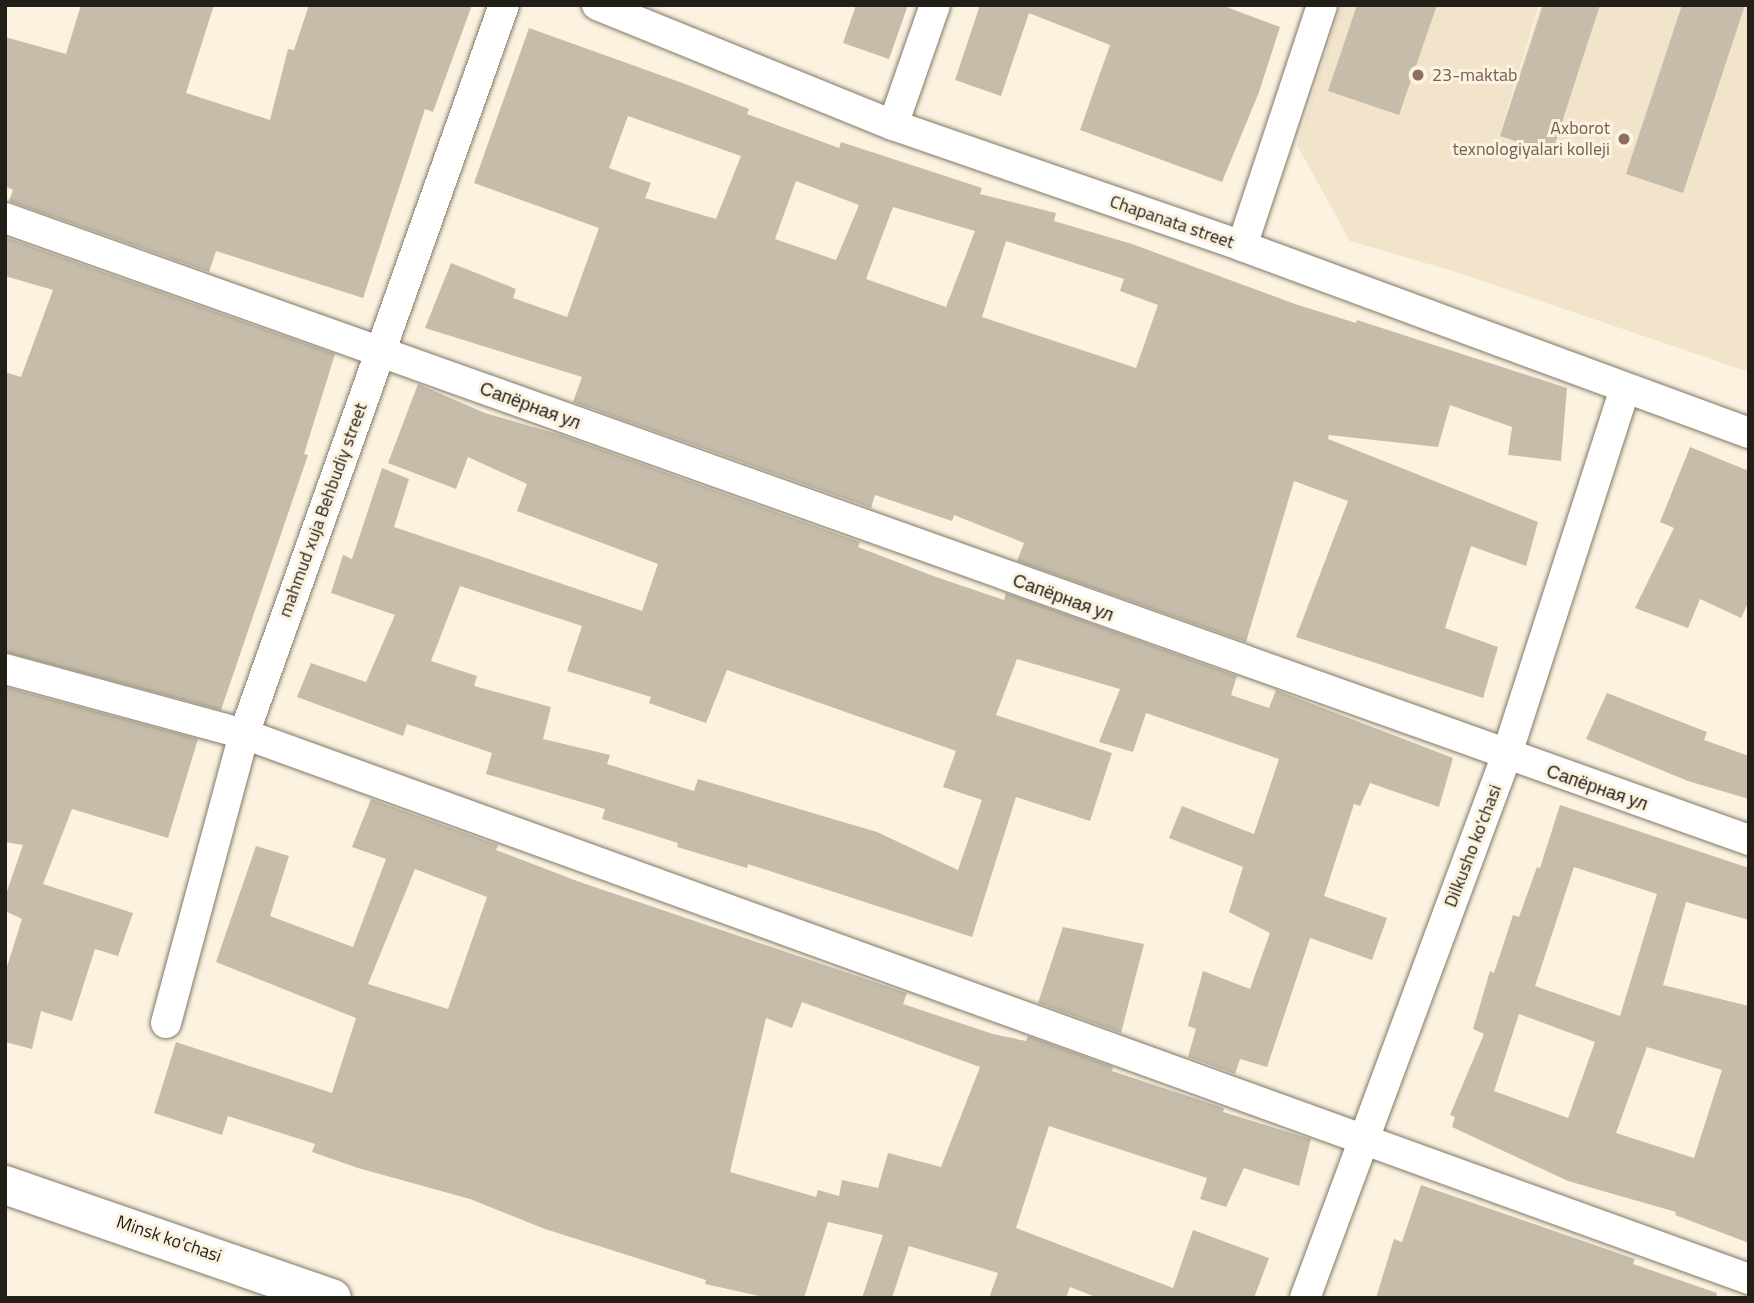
<!DOCTYPE html>
<html>
<head>
<meta charset="utf-8">
<style>
  body { margin:0 }
  #map { position:relative; width:1754px; height:1303px; overflow:hidden; background:#fbf2df; font-family:"Titillium Web",sans-serif }
  div>[style] { position:absolute }
  [style*='--x'] { left:calc(var(--x)*1px); top:calc(var(--y)*1px); width:calc(var(--w)*1px); rotate:calc(var(--a)*1deg) }
  .built>* { inset:0; background:#f1e4ca }
  .building>* { inset:0; background:#c6bcaa }
  .roads { filter:drop-shadow(0 0 2px #817868) drop-shadow(0 0 2px #817868) }
  .street>* { height:30px; margin:-15px; padding:0 15px; transform-origin:15px; border-radius:15px; background:#fff }
  .secondary>* { height:38px; margin:-19px; padding:0 19px; transform-origin:19px; border-radius:19px; background:#fff }
  .dots>* { width:19px; height:19px; translate:-50% -50%; box-sizing:border-box; border:4px solid #fbf2df; border-radius:50% }
  span { translate:-50% -50%; white-space:nowrap; text-align:center; line-height:1.15; -webkit-text-stroke:6px #fbf2df; paint-order:stroke }
  .education-label { font-size:18px; color:#785e54 }
  .left { translate:0 -50%; text-align:left }
  .right { translate:-100% -50%; text-align:right }
  .street-label { font-size:18px; color:#221f18 }
  .frame { position:absolute; inset:0; border:7px solid #221f18; pointer-events:none }
</style>
</head>
<body>
<div id="map">
  <div class="built">
    <div style="clip-path:polygon(1341px 5px,1539px 5px,1498px 139px,1541px 5px,1749px 5px,1749px 372px,1456px 272px,1350px 241px,1297px 145px)"></div>
  </div>
  <div class="building">
    <div style="clip-path:polygon(81px 5px,214px 5px,186px 93px,270px 120px,288px 49px,294px 50px,309px 5px,472px 5px,433px 112px,425px 109px,363px 298px,216px 251px,209px 272px,9px 201px,13px 190px,5px 186px,5px 37px,66px 54px)"></div>
    <div style="clip-path:polygon(856px 5px,908px 5px,889px 59px,843px 43px)"></div>
    <div style="clip-path:polygon(980px 5px,1221px 5px,1280px 27px,1259px 92px,1222px 182px,1080px 130px,1110px 45px,1029px 13px,1001px 96px,955px 80px)"></div>
    <div style="clip-path:polygon(1357px 5px,1437px 5px,1399px 115px,1328px 91px)"></div>
    <div style="clip-path:polygon(1543px 5px,1600px 5px,1552px 153px,1500px 136px)"></div>
    <div style="clip-path:polygon(1682px 5px,1745px 5px,1683px 193px,1626px 174px)"></div>
    <div style="clip-path:polygon(evenodd,529px 28px,688px 85px,749px 109px,747px 114px,839px 148px,841px 142px,982px 188px,980px 194px,1056px 213px,1054px 221px,1132px 244px,1298px 305px,1356px 323px,1357px 320px,1567px 388px,1561px 461px,1508px 455px,1512px 427px,1450px 405px,1438px 447px,1329px 435px,1328px 439px,1538px 522px,1526px 566px,1471px 546px,1445px 628px,1498px 647px,1483px 698px,1296px 637px,1348px 501px,1294px 481px,1246px 642px,1017px 561px,1024px 543px,954px 515px,952px 521px,875px 495px,871px 508px,573px 402px,582px 377px,425px 328px,451px 263px,516px 289px,513px 298px,567px 317px,599px 228px,474px 183px,529px 28px,628px 116px,741px 156px,716px 219px,645px 198px,651px 183px,609px 168px,628px 116px,529px 28px,796px 181px,859px 205px,836px 260px,775px 239px,796px 181px,529px 28px,893px 207px,975px 231px,946px 307px,866px 279px,893px 207px,529px 28px,1006px 241px,1124px 279px,1120px 291px,1158px 305px,1136px 368px,982px 317px,1006px 241px)"></div>
    <div style="clip-path:polygon(5px 237px,335px 354px,304px 454px,308px 455px,221px 710px,5px 652px,5px 372px,21px 377px,53px 290px,5px 276px)"></div>
    <div style="clip-path:polygon(evenodd,418px 384px,485px 413px,561px 435px,860px 542px,858px 547px,936px 577px,1004px 600px,1006px 593px,1237px 676px,1231px 695px,1269px 708px,1276px 690px,1453px 758px,1439px 807px,1370px 783px,1360px 806px,1354px 804px,1324px 896px,1387px 918px,1372px 960px,1310px 938px,1267px 1067px,1240px 1059px,1235px 1074px,1188px 1057px,1196px 1029px,1188px 1026px,1203px 971px,1250px 989px,1270px 933px,1229px 912px,1243px 867px,1169px 838px,1182px 806px,1254px 834px,1279px 759px,1146px 713px,1133px 752px,1099px 742px,1120px 689px,1017px 659px,996px 715px,1112px 753px,1090px 821px,1016px 797px,972px 937px,748px 864px,747px 868px,677px 847px,678px 843px,602px 819px,605px 809px,486px 774px,492px 753px,407px 724px,403px 736px,297px 697px,311px 663px,366px 682px,395px 615px,331px 593px,343px 555px,352px 559px,382px 468px,409px 479px,394px 527px,642px 611px,658px 564px,517px 511px,527px 484px,468px 457px,456px 489px,388px 463px,418px 384px,460px 586px,582px 626px,567px 671px,651px 697px,649px 703px,706px 723px,727px 670px,956px 751px,943px 787px,982px 800px,958px 870px,877px 832px,698px 779px,694px 791px,607px 764px,610px 755px,543px 739px,551px 707px,474px 686px,477px 676px,431px 661px,460px 586px)"></div>
    <div style="clip-path:polygon(1690px 447px,1749px 471px,1749px 601px,1741px 618px,1700px 599px,1688px 628px,1635px 608px,1674px 528px,1660px 522px)"></div>
    <div style="clip-path:polygon(5px 687px,198px 739px,168px 838px,72px 809px,43px 884px,133px 913px,118px 956px,95px 949px,72px 1021px,41px 1011px,32px 1049px,5px 1042px,5px 973px,22px 919px,5px 911px,5px 897px,23px 845px,5px 842px)"></div>
    <div style="clip-path:polygon(1607px 693px,1707px 732px,1704px 740px,1749px 756px,1749px 799px,1688px 781px,1586px 739px)"></div>
    <div style="clip-path:polygon(evenodd,371px 799px,498px 845px,496px 850px,577px 881px,907px 993px,903px 1004px,993px 1034px,1026px 1041px,1028px 1036px,1113px 1067px,1112px 1071px,1224px 1108px,1223px 1112px,1311px 1139px,1299px 1186px,1244px 1168px,1226px 1207px,1200px 1199px,1207px 1178px,1049px 1126px,1016px 1228px,1173px 1288px,1193px 1230px,1269px 1258px,1254px 1298px,1098px 1298px,1070px 1287px,1066px 1298px,989px 1298px,998px 1273px,909px 1246px,892px 1298px,862px 1298px,883px 1235px,828px 1222px,804px 1298px,769px 1298px,705px 1284px,706px 1280px,545px 1229px,470px 1199px,358px 1168px,312px 1152px,315px 1144px,228px 1116px,222px 1135px,154px 1113px,176px 1042px,332px 1093px,356px 1018px,216px 962px,256px 846px,289px 856px,270px 916px,353px 947px,386px 859px,352px 847px,371px 799px,415px 869px,487px 897px,448px 1009px,368px 984px,415px 869px,371px 799px,802px 1002px,980px 1067px,941px 1167px,888px 1153px,878px 1188px,842px 1180px,839px 1196px,818px 1190px,816px 1197px,730px 1172px,766px 1018px,792px 1028px,802px 1002px)"></div>
    <div style="clip-path:polygon(evenodd,1560px 805px,1749px 868px,1749px 920px,1686px 902px,1663px 985px,1749px 1006px,1749px 1243px,1675px 1215px,1676px 1212px,1568px 1181px,1452px 1127px,1455px 1117px,1450px 1115px,1484px 1034px,1473px 1029px,1490px 971px,1494px 973px,1513px 915px,1519px 917px,1537px 867px,1540px 868px,1560px 805px,1574px 867px,1657px 894px,1620px 1016px,1535px 986px,1574px 867px,1560px 805px,1519px 1014px,1595px 1042px,1568px 1118px,1494px 1091px,1519px 1014px,1560px 805px,1647px 1047px,1722px 1070px,1694px 1158px,1616px 1133px,1647px 1047px)"></div>
    <div style="clip-path:polygon(1063px 927px,1144px 944px,1121px 1033px,1038px 1003px)"></div>
    <div style="clip-path:polygon(1421px 1185px,1635px 1259px,1633px 1264px,1717px 1293px,1716px 1298px,1376px 1298px,1394px 1239px,1402px 1242px)"></div>
  </div>
  <div class="roads">
    <div class="street">
      <div style="--x:597;--y:5;--w:319;--a:22.1"></div>
      <div style="--x:893;--y:125;--w:369;--a:19.1"></div>
      <div style="--x:1242;--y:246;--w:540;--a:20.25"></div>
      <div style="--x:893;--y:125;--w:127;--a:-70.7"></div>
      <div style="--x:5;--y:218;--w:1852;--a:19.63"></div>
      <div style="--x:1242;--y:246;--w:254;--a:-71.6"></div>
      <div style="--x:5;--y:669;--w:248;--a:15.2"></div>
      <div style="--x:244;--y:734;--w:1601;--a:19.91"></div>
      <div style="--x:166;--y:1023;--w:299;--a:-74.9"></div>
      <div style="--x:244;--y:734;--w:774;--a:-70.37"></div>
      <div style="--x:1305;--y:1298;--w:577;--a:-69.62"></div>
      <div style="--x:1506;--y:757;--w:387;--a:-72.1"></div>
    </div>
    <div class="secondary">
      <div style="--x:5;--y:1185;--w:346;--a:19.1"></div>
    </div>
  </div>
  <div class="dots">
    <div style="left:1418px;top:75px;background:#8d6e63"></div>
    <div style="left:1624px;top:139px;background:#8d6e63"></div>
  </div>
  <div class="education-label">
    <span class="left" style="left:1432px;top:75px">23-maktab</span>
    <span class="right" style="left:1610px;top:139px">Axborot<br>texnologiyalari kolleji</span>
  </div>
  <div class="street-label">
    <span style="left:1172px;top:222px;rotate:19deg">Chapanata street</span>
    <span style="left:530px;top:406px;rotate:20deg">Сапёрная ул</span>
    <span style="left:323px;top:510px;rotate:-70deg">mahmud xuja Behbudiy street</span>
    <span style="left:1063px;top:598px;rotate:20deg">Сапёрная ул</span>
    <span style="left:1597px;top:788px;rotate:19deg">Сапёрная ул</span>
    <span style="left:1473px;top:846px;rotate:-69deg">Dilkusho ko'chasi</span>
    <span style="left:169px;top:1239px;rotate:19deg">Minsk ko'chasi</span>
  </div>
  <div class="frame"></div>
</div>
</body>
</html>
